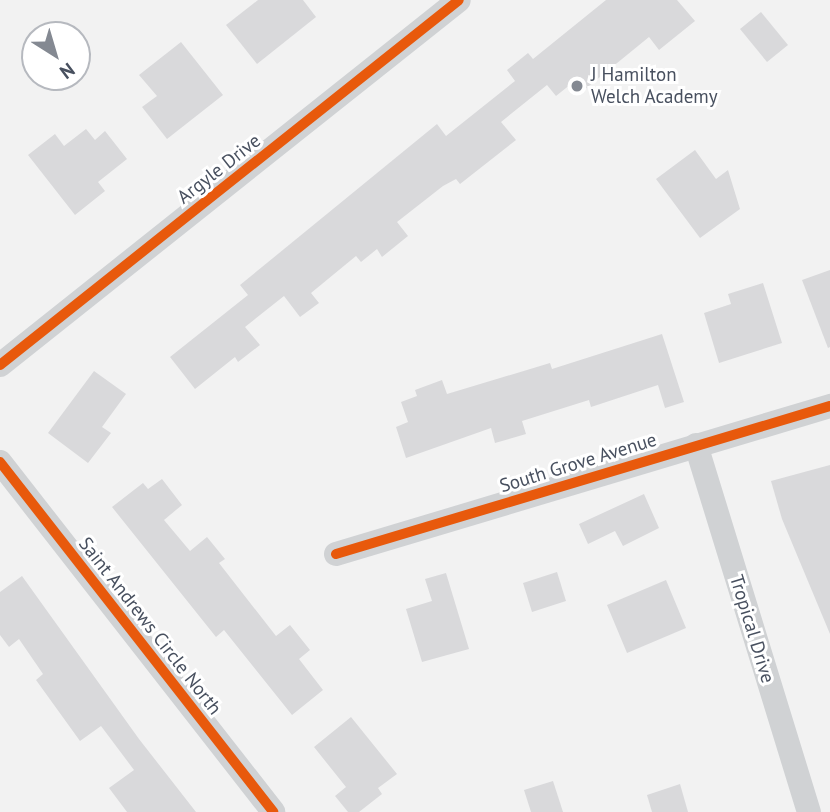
<!DOCTYPE html>
<html>
<head>
<meta charset="utf-8">
<style>
  body { margin:0 }
  #map { position:relative; width:830px; height:812px; overflow:hidden; background:#f2f2f2; font-family:"PT Sans",sans-serif }
  div>[style] { position:absolute }
  [style*='--x'] { left:calc(var(--x)*1px); top:calc(var(--y)*1px); width:calc(var(--w)*1px); rotate:calc(var(--a)*1deg) }
  .building>* { inset:0; background:#d9d9db }
  .minor>* { height:24px; margin:-12px; padding:0 12px; transform-origin:12px; border-radius:12px; background:#d0d2d4 }
  .cycleway>* { height:10px; margin:-5px; padding:0 5px; transform-origin:5px; border-radius:5px; background:#e8590c }
  .dots>* { width:19px; height:19px; translate:-50% -50%; box-sizing:border-box; border:4px solid #fff; border-radius:50% }
  span { translate:-50% -50%; white-space:nowrap; text-align:center; line-height:1.15; -webkit-text-stroke:6px #fff; paint-order:stroke }
  .poi-label { font-size:19px; color:#48505f }
  .left { translate:0 -50%; text-align:left }
  .street-label { font-size:19px; color:#48505f }
  .north { position:absolute; left:21px; top:21px; width:70px; height:70px; box-sizing:border-box; background:#fff; border:2px solid #b6b9bf; border-radius:50%; rotate:143deg; font-size:19px; font-weight:700; line-height:28px; text-align:center; color:#48505f }
  .north::after { content:''; display:block; margin:auto; width:24px; height:32px; background:#848992; clip-path:polygon(50% 0,100% 100%,50% 72%,0 100%) }
</style>
</head>
<body>
<div id="map">
  <div class="building">
    <div style="clip-path:polygon(258px 0,303px 0,316px 17px,257px 64px,226px 25px)"></div>
    <div style="clip-path:polygon(606px 0,677px 0,695px 21px,659px 50px,649px 37px,584px 90px,576px 80px,556px 96px,547px 85px,501px 122px,516px 140px,460px 184px,456px 179px,443px 186px,397px 222px,408px 236px,382px 257px,377px 249px,361px 262px,356px 256px,311px 293px,319px 303px,300px 317px,284px 296px,245px 327px,260px 345px,238px 362px,235px 357px,195px 389px,170px 357px,248px 295px,240px 285px,437px 124px,446px 136px,515px 81px,507px 70px,528px 53px,533px 59px)"></div>
    <div style="clip-path:polygon(761px 12px,788px 45px,767px 62px,740px 29px)"></div>
    <div style="clip-path:polygon(181px 42px,223px 95px,167px 139px,142px 107px,157px 96px,139px 75px)"></div>
    <div style="clip-path:polygon(86px 129px,95px 140px,105px 131px,127px 159px,98px 182px,105px 191px,75px 215px,28px 155px,55px 134px,64px 146px)"></div>
    <div style="clip-path:polygon(695px 150px,716px 179px,728px 170px,740px 209px,700px 238px,656px 179px)"></div>
    <div style="clip-path:polygon(830px 270px,830px 347px,828px 348px,802px 280px)"></div>
    <div style="clip-path:polygon(763px 283px,782px 343px,719px 363px,704px 313px,731px 304px,728px 294px)"></div>
    <div style="clip-path:polygon(662px 334px,684px 402px,665px 408px,658px 385px,591px 407px,589px 400px,522px 421px,526px 434px,495px 443px,491px 428px,406px 458px,396px 427px,408px 422px,401px 402px,417px 396px,415px 390px,442px 380px,447px 394px,550px 363px,552px 369px)"></div>
    <div style="clip-path:polygon(94px 371px,126px 394px,102px 427px,111px 433px,88px 463px,48px 433px)"></div>
    <div style="clip-path:polygon(830px 465px,830px 634px,782px 519px,771px 481px)"></div>
    <div style="clip-path:polygon(162px 479px,182px 505px,164px 520px,190px 551px,207px 537px,225px 559px,219px 563px,276px 636px,290px 625px,310px 650px,299px 659px,323px 690px,292px 715px,224px 630px,216px 637px,112px 507px,143px 483px,148px 489px)"></div>
    <div style="clip-path:polygon(644px 494px,659px 528px,623px 546px,615px 531px,588px 544px,579px 524px)"></div>
    <div style="clip-path:polygon(557px 572px,566px 601px,532px 612px,523px 583px)"></div>
    <div style="clip-path:polygon(446px 573px,469px 649px,422px 662px,406px 609px,432px 601px,425px 579px)"></div>
    <div style="clip-path:polygon(22px 576px,139px 739px,196px 812px,127px 812px,109px 788px,134px 770px,101px 726px,80px 741px,36px 680px,43px 674px,19px 639px,9px 647px,0 635px,0 592px)"></div>
    <div style="clip-path:polygon(666px 580px,686px 628px,627px 653px,607px 605px)"></div>
    <div style="clip-path:polygon(351px 717px,397px 774px,378px 788px,382px 794px,359px 812px,348px 812px,335px 796px,346px 787px,314px 747px)"></div>
    <div style="clip-path:polygon(553px 781px,563px 812px,531px 812px,524px 790px)"></div>
    <div style="clip-path:polygon(680px 784px,688px 812px,652px 812px,647px 795px)"></div>
  </div>
  <div class="minor">
    <div style="--x:0;--y:365;--w:586;--a:-38.49"></div>
    <div style="--x:696;--y:445;--w:384;--a:72.9"></div>
    <div style="--x:0;--y:462;--w:444;--a:52"></div>
    <div style="--x:336;--y:554;--w:516;--a:-16.68"></div>
  </div>
  <div class="cycleway">
    <div style="--x:0;--y:365;--w:586;--a:-38.49"></div>
    <div style="--x:0;--y:462;--w:444;--a:52"></div>
    <div style="--x:336;--y:554;--w:516;--a:-16.68"></div>
  </div>
  <div class="dots">
    <div style="left:577px;top:86px;background:#848992"></div>
  </div>
  <div class="poi-label">
    <span class="left" style="left:591px;top:86px">J Hamilton<br>Welch Academy</span>
  </div>
  <div class="street-label">
    <span style="left:219px;top:169px;rotate:-38deg">Argyle Drive</span>
    <span style="left:578px;top:463px;rotate:-17deg">South Grove Avenue</span>
    <span style="left:150px;top:626px;rotate:52deg">Saint Andrews Circle North</span>
    <span style="left:752px;top:629px;rotate:73deg">Tropical Drive</span>
  </div>
  <div class="north">N</div>
</div>
</body>
</html>
